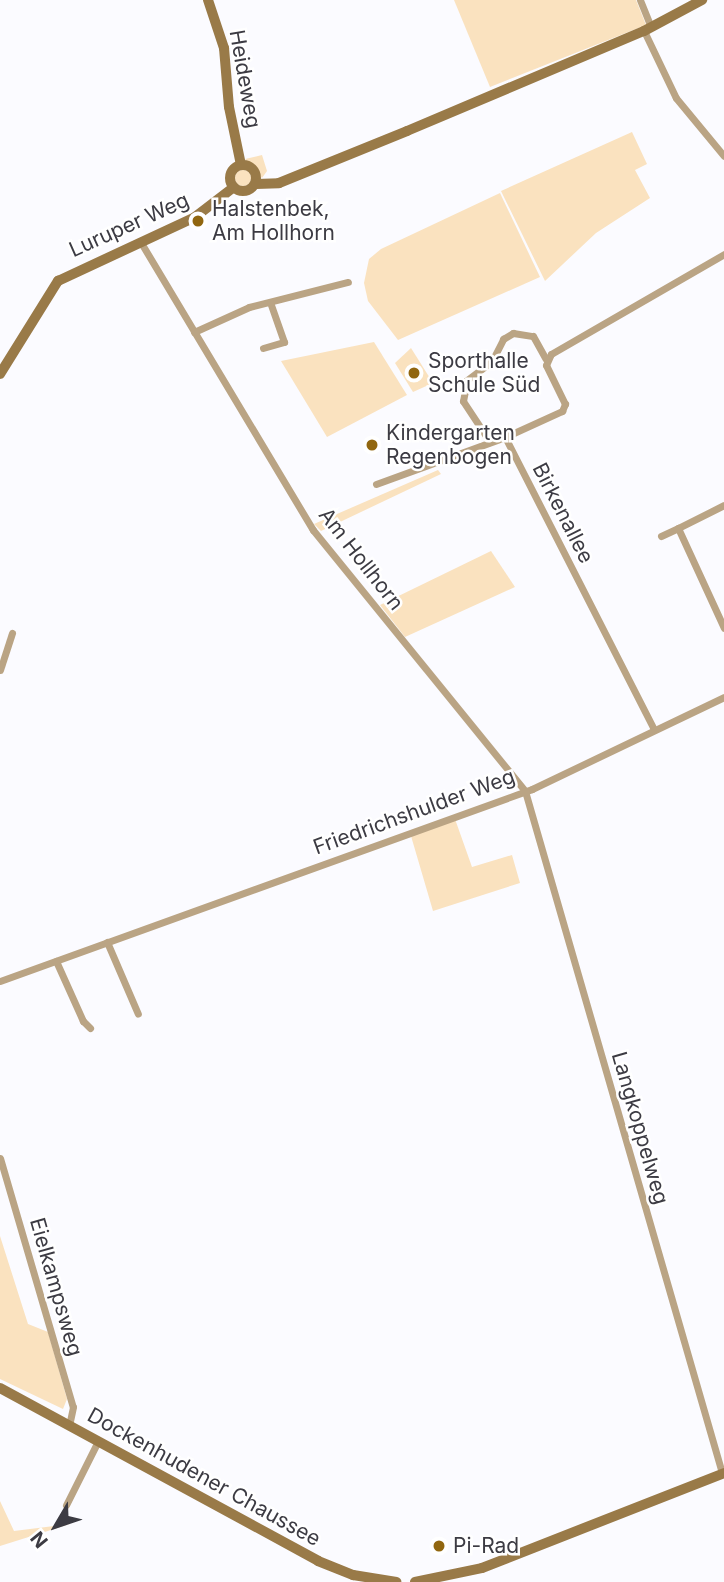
<!DOCTYPE html>
<html>
<head>
<meta charset="utf-8">
<style>
  body { margin:0 }
  #map { position:relative; width:724px; height:1582px; overflow:hidden; background:#fbfbff; font-family:Inter,sans-serif }
  div>[style] { position:absolute }
  [style*='--x'] { left:calc(var(--x)*1px); top:calc(var(--y)*1px); width:calc(var(--w)*1px); rotate:calc(var(--a)*1deg) }
  .green>* { inset:0; background:#fae2bf }
  .round { border-radius:50% }
  .street>* { height:7px; margin:-3.5px; padding:0 3.5px; transform-origin:3.5px; border-radius:3.5px; background:#baa484 }
  .secondary>* { height:10px; margin:-5px; padding:0 5px; transform-origin:5px; border-radius:5px; background:#997a48 }
  .secondary>.ring { margin:-5px; padding:0; box-sizing:content-box; background:none; border:10px solid #997a48; border-radius:50% }
  .dots>* { width:19px; height:19px; translate:-50% -50%; box-sizing:border-box; border:4px solid #fff; border-radius:50% }
  span { translate:-50% -50%; white-space:nowrap; text-align:center; line-height:1.15; -webkit-text-stroke:5px #fff; paint-order:stroke }
  .street-label { font-size:21px; color:#3c3b43 }
  .poi-label { font-size:21px; color:#3c3b43 }
  .left { translate:0 -50%; text-align:left }
  .north { position:absolute; left:21px; top:1491px; width:70px; height:70px; -webkit-text-stroke:5px #fff; paint-order:stroke; rotate:231deg; font-size:19px; font-weight:700; line-height:28px; text-align:center; color:#3c3b43 }
  .north::after { content:''; display:block; margin:auto; width:24px; height:32px; background:#3c3b43; clip-path:polygon(50% 0,100% 100%,50% 72%,0 100%) }
</style>
</head>
<body>
<div id="map">
  <div class="green">
    <div style="clip-path:polygon(454px 0,636px 0,646px 25px,490px 87px)"></div>
    <div style="clip-path:polygon(632px 132px,647px 164px,635px 170px,650px 198px,596px 233px,545px 281px,501px 191px)"></div>
    <div style="clip-path:polygon(262px 155px,267px 171px,262px 178px,245px 159px)"></div>
    <div class="round" style="left:235px;top:170px;width:16px;height:16px"></div>
    <div style="clip-path:polygon(500px 193px,540px 277px,398px 340px,368px 301px,364px 283px,369px 259px,381px 249px)"></div>
    <div style="clip-path:polygon(374px 342px,407px 395px,327px 437px,281px 361px)"></div>
    <div style="clip-path:polygon(411px 348px,433px 383px,413px 392px,395px 363px)"></div>
    <div style="clip-path:polygon(438px 470px,441px 474px,321px 531px,314px 524px)"></div>
    <div style="clip-path:polygon(491px 551px,515px 587px,405px 637px,380px 605px)"></div>
    <div style="clip-path:polygon(455px 819px,472px 867px,512px 855px,520px 883px,433px 911px,411px 836px)"></div>
    <div style="clip-path:polygon(0 1236px,28px 1324px,48px 1332px,67px 1399px,63px 1409px,0 1379px)"></div>
    <div style="clip-path:polygon(0 1501px,14px 1531px,70px 1524px,0 1546px)"></div>
  </div>
  <div class="street">
    <div style="--x:640;--y:0;--w:29;--a:68"></div>
    <div style="--x:644;--y:31;--w:74;--a:64.5"></div>
    <div style="--x:676;--y:98;--w:75;--a:50.4"></div>
    <div style="--x:140;--y:241;--w:337;--a:59.1"></div>
    <div style="--x:313;--y:530;--w:336;--a:50.9"></div>
    <div style="--x:525;--y:791;--w:710;--a:73.89"></div>
    <div style="--x:194;--y:332;--w:60;--a:-24.4"></div>
    <div style="--x:249;--y:307;--w:102;--a:-14.2"></div>
    <div style="--x:263;--y:348;--w:22;--a:-16"></div>
    <div style="--x:284;--y:342;--w:42;--a:-109.3"></div>
    <div style="--x:505;--y:437;--w:63;--a:-24.5"></div>
    <div style="--x:562;--y:411;--w:8;--a:-67"></div>
    <div style="--x:565;--y:404;--w:43;--a:-116"></div>
    <div style="--x:546;--y:365;--w:12;--a:-66"></div>
    <div style="--x:551;--y:354;--w:200;--a:-30"></div>
    <div style="--x:490;--y:442;--w:49;--a:-123.4"></div>
    <div style="--x:463;--y:401;--w:21;--a:-79"></div>
    <div style="--x:467;--y:380;--w:31;--a:-37"></div>
    <div style="--x:492;--y:361;--w:25;--a:-63"></div>
    <div style="--x:503;--y:339;--w:12;--a:-31"></div>
    <div style="--x:513;--y:333;--w:20;--a:9"></div>
    <div style="--x:533;--y:336;--w:26;--a:61"></div>
    <div style="--x:376;--y:484;--w:137;--a:-20"></div>
    <div style="--x:505;--y:437;--w:328;--a:63"></div>
    <div style="--x:724;--y:505;--w:51;--a:153.4"></div>
    <div style="--x:678;--y:528;--w:110;--a:65.3"></div>
    <div style="--x:661;--y:536;--w:19;--a:-25"></div>
    <div style="--x:0;--y:670;--w:39;--a:-72"></div>
    <div style="--x:107;--y:942;--w:78;--a:66.7"></div>
    <div style="--x:56;--y:961;--w:66;--a:65.8"></div>
    <div style="--x:83;--y:1021;--w:10;--a:45"></div>
    <div style="--x:0;--y:981;--w:566;--a:-19.84"></div>
    <div style="--x:532;--y:789;--w:213;--a:-25.6"></div>
    <div style="--x:0;--y:1158;--w:259;--a:73.7"></div>
    <div style="--x:73;--y:1407;--w:19;--a:102"></div>
    <div style="--x:66;--y:1505;--w:72;--a:-63.4"></div>
  </div>
  <div class="secondary">
    <div style="--x:208;--y:0;--w:51;--a:71.6"></div>
    <div style="--x:224;--y:48;--w:59;--a:85.2"></div>
    <div style="--x:229;--y:107;--w:59;--a:78.3"></div>
    <div class="ring" style="left:230px;top:165px;width:16px;height:16px"></div>
    <div style="--x:256;--y:184;--w:23;--a:-2"></div>
    <div style="--x:279;--y:183;--w:138;--a:-22.1"></div>
    <div style="--x:407;--y:131;--w:257;--a:-22.9"></div>
    <div style="--x:644;--y:31;--w:66;--a:-28.1"></div>
    <div style="--x:0;--y:374;--w:110;--a:-58.1"></div>
    <div style="--x:58;--y:281;--w:151;--a:-25"></div>
    <div style="--x:195;--y:217;--w:49;--a:-37.6"></div>
    <div style="--x:0;--y:1388;--w:362;--a:28.5"></div>
    <div style="--x:318;--y:1561;--w:38;--a:22"></div>
    <div style="--x:353;--y:1575;--w:44;--a:9.2"></div>
    <div style="--x:415;--y:1582;--w:68;--a:-11.8"></div>
    <div style="--x:482;--y:1568;--w:260;--a:-21.4"></div>
  </div>
  <div class="dots">
    <div style="left:198px;top:221px;background:#91660f"></div>
    <div style="left:414px;top:373px;background:#91660f"></div>
    <div style="left:372px;top:445px;background:#91660f"></div>
    <div style="left:439px;top:1546px;background:#91660f"></div>
  </div>
  <div class="street-label">
    <span style="left:245px;top:79px;rotate:80deg">Heideweg</span>
    <span style="left:129px;top:225px;rotate:-24deg">Luruper Weg</span>
    <span style="left:563px;top:513px;rotate:63deg">Birkenallee</span>
    <span style="left:361px;top:559px;rotate:52deg">Am Hollhorn</span>
    <span style="left:414px;top:812px;rotate:-20deg">Friedrichshulder Weg</span>
    <span style="left:640px;top:1128px;rotate:74deg">Langkoppelweg</span>
    <span style="left:56px;top:1287px;rotate:74deg">Eielkampsweg</span>
    <span style="left:204px;top:1477px;rotate:29deg">Dockenhudener Chaussee</span>
  </div>
  <div class="poi-label">
    <span class="left" style="left:212px;top:221px">Halstenbek,<br>Am Hollhorn</span>
    <span class="left" style="left:428px;top:373px">Sporthalle<br>Schule Süd</span>
    <span class="left" style="left:386px;top:445px">Kindergarten<br>Regenbogen</span>
    <span class="left" style="left:453px;top:1546px">Pi-Rad</span>
  </div>
  <div class="north">N</div>
</div>
</body>
</html>
